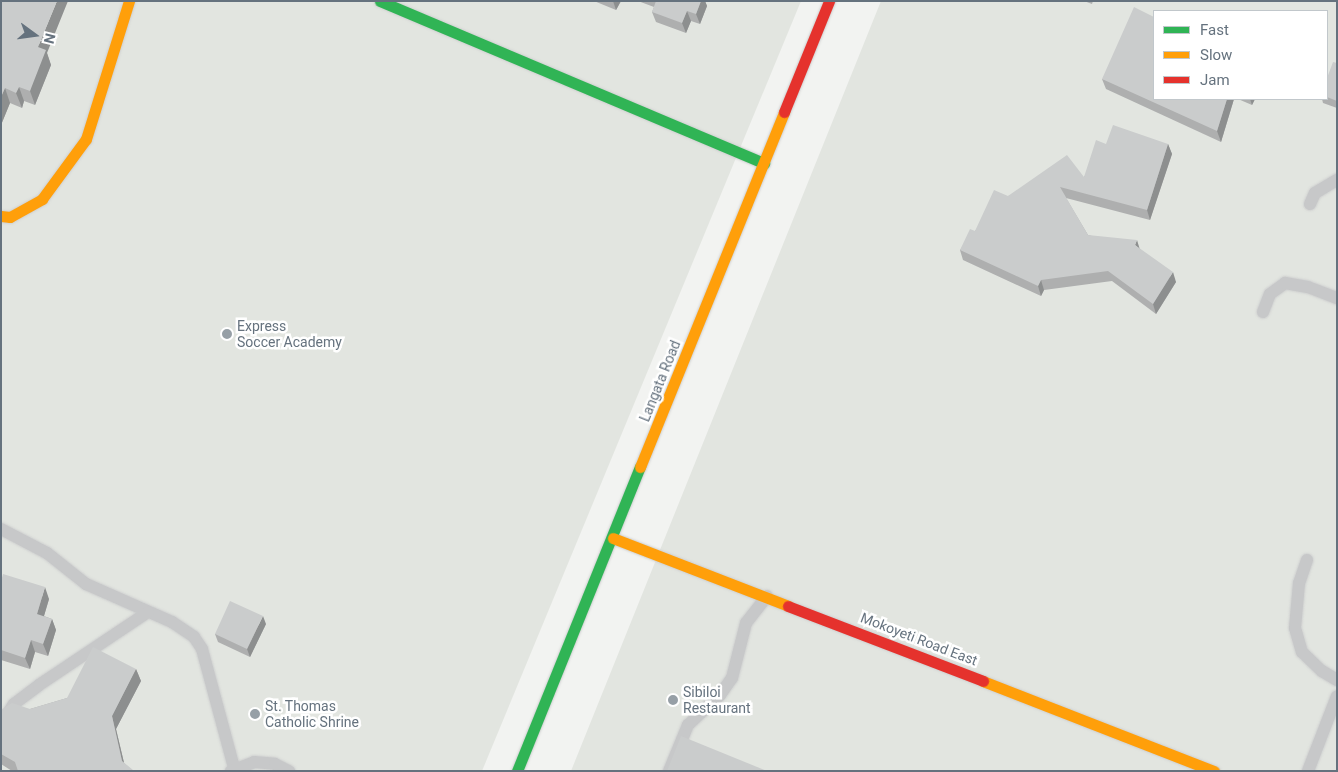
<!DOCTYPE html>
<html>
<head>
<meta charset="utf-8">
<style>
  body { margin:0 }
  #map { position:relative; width:1338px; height:772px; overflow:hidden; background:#f2f3f1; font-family:Roboto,sans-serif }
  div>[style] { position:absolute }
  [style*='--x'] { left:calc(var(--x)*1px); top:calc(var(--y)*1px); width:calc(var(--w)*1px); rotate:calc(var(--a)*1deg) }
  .green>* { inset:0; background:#e2e5e0 }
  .roads { filter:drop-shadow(0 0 1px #cecfcf) drop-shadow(0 0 1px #cecfcf) }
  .lane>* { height:12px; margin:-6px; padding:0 6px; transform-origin:6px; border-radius:6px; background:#c7c8c9 }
  .fast>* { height:11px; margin:-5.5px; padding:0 5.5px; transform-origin:5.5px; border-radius:5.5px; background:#30b455 }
  .slow>* { height:11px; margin:-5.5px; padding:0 5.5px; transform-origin:5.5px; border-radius:5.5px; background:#ff9f0a }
  .jam>* { height:11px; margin:-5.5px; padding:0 5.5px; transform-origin:5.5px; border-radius:5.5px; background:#e5322d }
  .wall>* { inset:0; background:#aeafaf }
  .shaded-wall>* { inset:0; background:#8d8f8f }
  .building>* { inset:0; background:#cacccc }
  .dots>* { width:14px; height:14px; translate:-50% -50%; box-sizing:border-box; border:2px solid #fff; border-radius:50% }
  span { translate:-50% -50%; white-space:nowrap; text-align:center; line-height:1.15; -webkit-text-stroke:5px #fff; paint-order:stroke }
  .poi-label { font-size:14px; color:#65727e }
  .left { translate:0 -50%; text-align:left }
  .street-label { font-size:14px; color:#65727e }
  .frame { position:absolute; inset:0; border:2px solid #65727e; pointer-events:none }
  .legend { position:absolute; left:1153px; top:10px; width:175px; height:90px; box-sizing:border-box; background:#fff; border:1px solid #c1c7cb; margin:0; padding:6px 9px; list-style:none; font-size:15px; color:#65727e }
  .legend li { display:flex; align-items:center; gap:10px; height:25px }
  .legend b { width:25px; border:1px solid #c1c7cb }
  .north { position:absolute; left:10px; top:10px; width:50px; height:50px; -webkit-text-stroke:4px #fff; paint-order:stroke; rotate:104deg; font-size:14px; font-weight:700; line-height:20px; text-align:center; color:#65727e }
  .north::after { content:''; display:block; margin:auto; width:18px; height:22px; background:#65727e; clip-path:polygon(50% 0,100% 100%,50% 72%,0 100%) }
</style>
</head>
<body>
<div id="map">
  <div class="green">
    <div style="clip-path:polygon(1px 1px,801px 1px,482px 771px,1px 771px)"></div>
    <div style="clip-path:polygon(evenodd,881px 1px,1337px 1px,1337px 771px,571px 771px,881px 1px,1154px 11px,1327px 11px,1327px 99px,1154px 99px,1154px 11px)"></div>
  </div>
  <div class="roads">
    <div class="lane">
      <div style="--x:1310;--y:204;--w:12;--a:-66"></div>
      <div style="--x:1315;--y:193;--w:26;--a:-31"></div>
      <div style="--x:1263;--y:312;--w:19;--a:-69"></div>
      <div style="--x:1270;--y:294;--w:19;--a:-36"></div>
      <div style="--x:1285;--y:283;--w:23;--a:10"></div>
      <div style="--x:1308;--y:287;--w:31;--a:21"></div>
      <div style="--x:1;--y:529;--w:52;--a:27.6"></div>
      <div style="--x:47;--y:553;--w:50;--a:38.5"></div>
      <div style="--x:86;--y:584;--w:94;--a:23.8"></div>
      <div style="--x:172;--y:622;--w:27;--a:34"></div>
      <div style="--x:194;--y:637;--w:14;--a:56"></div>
      <div style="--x:202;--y:649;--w:123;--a:74.9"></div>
      <div style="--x:1307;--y:560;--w:24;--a:109"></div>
      <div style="--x:1299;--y:583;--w:45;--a:95.1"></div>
      <div style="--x:1295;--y:628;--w:25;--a:74"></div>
      <div style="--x:1302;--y:652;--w:28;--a:44"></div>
      <div style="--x:1322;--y:671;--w:17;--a:31"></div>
      <div style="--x:7;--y:715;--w:13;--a:-58"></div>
      <div style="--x:14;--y:704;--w:31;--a:-37"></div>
      <div style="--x:39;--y:685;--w:131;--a:-33.8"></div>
      <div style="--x:231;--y:771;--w:25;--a:-21"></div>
      <div style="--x:254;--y:762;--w:21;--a:5"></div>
      <div style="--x:275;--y:764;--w:16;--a:27"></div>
      <div style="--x:669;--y:771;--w:50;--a:-67.6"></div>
      <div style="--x:688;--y:725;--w:44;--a:-43.2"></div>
      <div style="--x:720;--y:695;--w:21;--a:-55"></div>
      <div style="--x:732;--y:678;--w:57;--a:-75.7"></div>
      <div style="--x:746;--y:623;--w:34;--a:-52"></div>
      <div style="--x:1308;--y:771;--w:80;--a:-68.9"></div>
    </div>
    <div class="fast">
      <div style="--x:380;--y:1;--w:417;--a:22.9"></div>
      <div style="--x:517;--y:771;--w:328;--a:-68"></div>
    </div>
    <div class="slow">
      <div style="--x:1;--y:216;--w:9;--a:6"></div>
      <div style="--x:10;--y:217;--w:37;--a:-29"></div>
      <div style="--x:42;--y:199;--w:74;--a:-53.7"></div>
      <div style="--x:86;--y:139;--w:145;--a:-72.7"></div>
      <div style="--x:640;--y:467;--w:383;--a:-67.9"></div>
      <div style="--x:613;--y:538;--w:188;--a:21.2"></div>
      <div style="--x:983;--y:681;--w:248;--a:21.3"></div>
    </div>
    <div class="jam">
      <div style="--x:784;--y:112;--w:120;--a:-67.9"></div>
      <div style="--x:788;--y:606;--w:209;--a:21"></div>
    </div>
  </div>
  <div class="wall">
    <div style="clip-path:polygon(1px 1px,47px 53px,51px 65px,35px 105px,24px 101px,22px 108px,10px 103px,1px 125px)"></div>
    <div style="clip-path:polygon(594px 1px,621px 1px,616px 10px)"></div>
    <div style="clip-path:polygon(638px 1px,705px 1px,707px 6px,700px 24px,691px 21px,686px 33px,656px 22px,652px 12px,654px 7px)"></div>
    <div style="clip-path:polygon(1084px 1px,1093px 1px,1092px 4px)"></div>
    <div style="clip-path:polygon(1337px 63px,1337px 108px,1323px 103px,1322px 99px,1327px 99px,1327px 78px)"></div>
    <div style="clip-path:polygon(1102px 79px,1234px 99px,1221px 142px,1106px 89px)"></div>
    <div style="clip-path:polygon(1238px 99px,1255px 99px,1252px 105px)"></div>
    <div style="clip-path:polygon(1106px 144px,1168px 144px,1172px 154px,1150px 220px,1066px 198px,1088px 235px,1139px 248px,1176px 282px,1156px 314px,1112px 281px,1044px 290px,1041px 296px,963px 260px,960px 250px,975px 231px,1008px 196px,1084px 177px)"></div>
    <div style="clip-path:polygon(1px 581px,49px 599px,44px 616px,52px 619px,56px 630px,48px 656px,35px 652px,30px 669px,1px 660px)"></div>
    <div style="clip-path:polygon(266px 624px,250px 657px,218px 642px,215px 634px)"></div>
    <div style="clip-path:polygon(136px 669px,141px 681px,116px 729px,124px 763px,133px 771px,12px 771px,1px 764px,1px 710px,30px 709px,67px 698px)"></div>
  </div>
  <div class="shaded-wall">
    <div style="clip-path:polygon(57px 1px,68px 1px,47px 53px,51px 65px,35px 105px,30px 91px,38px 47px)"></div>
    <div style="clip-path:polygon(613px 1px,621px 1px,616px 10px)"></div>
    <div style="clip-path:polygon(701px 1px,705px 1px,707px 6px,700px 24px,696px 14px)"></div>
    <div style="clip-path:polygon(687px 11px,691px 21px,686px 33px,682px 23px)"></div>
    <div style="clip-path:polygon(19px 87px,24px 101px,22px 108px,16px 93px)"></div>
    <div style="clip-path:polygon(5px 88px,10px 103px,1px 125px,1px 97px)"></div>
    <div style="clip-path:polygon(1227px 99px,1234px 99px,1221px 142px,1217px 131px)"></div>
    <div style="clip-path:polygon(1250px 99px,1255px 99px,1252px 105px)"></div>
    <div style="clip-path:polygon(1168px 144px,1172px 154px,1150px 220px,1147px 210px)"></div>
    <div style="clip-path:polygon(1137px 240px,1140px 250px,1135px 245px)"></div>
    <div style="clip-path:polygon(1173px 272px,1176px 282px,1156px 314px,1153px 304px)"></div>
    <div style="clip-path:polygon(1041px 280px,1044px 290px,1041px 296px,1038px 286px)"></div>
    <div style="clip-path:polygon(45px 587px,49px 599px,41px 626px,37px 614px)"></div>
    <div style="clip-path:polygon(263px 616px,266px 624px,250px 657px,247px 649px)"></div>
    <div style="clip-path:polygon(52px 619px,56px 630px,48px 656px,43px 644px)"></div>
    <div style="clip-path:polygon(31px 640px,35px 652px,30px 669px,25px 658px)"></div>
    <div style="clip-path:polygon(136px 669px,141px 681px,116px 729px,126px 771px,122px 761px,112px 716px)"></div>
  </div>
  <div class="building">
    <div style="clip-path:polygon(1px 1px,57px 1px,38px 47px,46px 50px,30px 91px,19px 87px,16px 93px,5px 88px,1px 97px)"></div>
    <div style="clip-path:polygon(656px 1px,701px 1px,696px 14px,687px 11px,682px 23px,652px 12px)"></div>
    <div style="clip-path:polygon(1134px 7px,1154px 17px,1154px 99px,1227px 99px,1217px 131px,1102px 79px)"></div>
    <div style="clip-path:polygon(1333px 62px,1337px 63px,1337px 101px,1327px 97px,1327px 78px)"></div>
    <div style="clip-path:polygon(1113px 125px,1168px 144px,1147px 210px,1060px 187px,1088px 235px,1137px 240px,1135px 245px,1173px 272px,1153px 304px,1108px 271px,1041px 280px,1038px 286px,960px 250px,970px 229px,975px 231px,994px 190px,1008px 196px,1067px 155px,1084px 177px,1096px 140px,1106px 144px)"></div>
    <div style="clip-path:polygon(3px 574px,45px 587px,37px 614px,52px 619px,43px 644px,31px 640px,25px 658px,1px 650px,1px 581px)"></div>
    <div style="clip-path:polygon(230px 601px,263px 616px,247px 649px,215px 634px)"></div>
    <div style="clip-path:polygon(93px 647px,136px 669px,112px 716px,122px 761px,133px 770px,133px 771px,18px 771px,15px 762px,1px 754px,1px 710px,12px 703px,30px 709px,67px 698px)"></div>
    <div style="clip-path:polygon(681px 736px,767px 771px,667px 771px)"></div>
  </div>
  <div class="dots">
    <div style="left:227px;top:334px;background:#969fa6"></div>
    <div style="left:673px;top:700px;background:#969fa6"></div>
    <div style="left:255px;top:714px;background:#969fa6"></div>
  </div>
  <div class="poi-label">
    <span class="left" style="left:237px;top:334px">Express<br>Soccer Academy</span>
    <span class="left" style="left:683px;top:700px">Sibiloi<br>Restaurant</span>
    <span class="left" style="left:265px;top:714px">St. Thomas<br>Catholic Shrine</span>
  </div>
  <div class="street-label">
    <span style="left:660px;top:381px;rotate:-68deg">Langata Road</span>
    <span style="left:919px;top:639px;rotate:21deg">Mokoyeti Road East</span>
  </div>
  <div class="frame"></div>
  <ul class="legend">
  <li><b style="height:6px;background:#30b455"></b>Fast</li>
  <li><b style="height:6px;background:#ff9f0a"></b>Slow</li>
  <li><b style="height:6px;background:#e5322d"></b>Jam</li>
  </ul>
  <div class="north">N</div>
</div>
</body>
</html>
